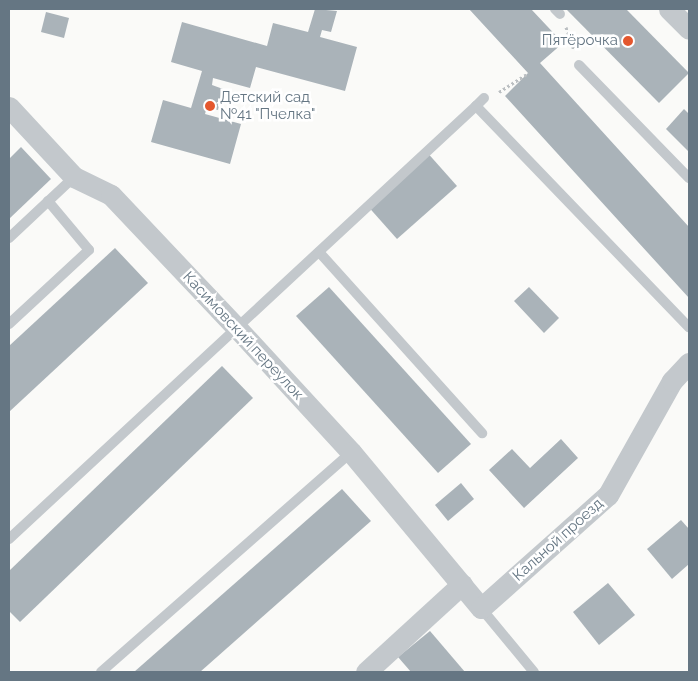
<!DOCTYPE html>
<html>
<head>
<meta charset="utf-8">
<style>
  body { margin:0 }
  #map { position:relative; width:698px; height:681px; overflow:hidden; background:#fafaf8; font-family:Raleway,sans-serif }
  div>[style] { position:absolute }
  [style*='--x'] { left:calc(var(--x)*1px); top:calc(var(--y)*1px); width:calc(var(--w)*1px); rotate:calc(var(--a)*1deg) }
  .building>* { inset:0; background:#aab3b9 }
  .path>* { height:3px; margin-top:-1.5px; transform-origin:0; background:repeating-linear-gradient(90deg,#bbbfc2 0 2.5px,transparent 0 5px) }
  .service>* { height:10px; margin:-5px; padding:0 5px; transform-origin:5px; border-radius:5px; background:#c3c8cc }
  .minor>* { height:21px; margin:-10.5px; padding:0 10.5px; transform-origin:10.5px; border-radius:10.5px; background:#c3c8cc }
  .dots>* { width:14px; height:14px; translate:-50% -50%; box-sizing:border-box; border:2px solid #fff; border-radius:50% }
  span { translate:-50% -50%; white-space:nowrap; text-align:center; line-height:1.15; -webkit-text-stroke:5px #fff; paint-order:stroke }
  .poi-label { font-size:15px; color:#657683 }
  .right { translate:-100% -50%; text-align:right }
  .left { translate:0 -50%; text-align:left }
  .street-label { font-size:15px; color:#657683 }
  .frame { position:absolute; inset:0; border:10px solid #657683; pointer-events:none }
</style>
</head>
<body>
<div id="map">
  <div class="building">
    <div style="clip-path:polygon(315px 9px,337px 11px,331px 32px,322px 30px,320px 37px,357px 47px,345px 91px,256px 67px,250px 88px,213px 78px,212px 85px,223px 89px,218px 110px,207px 107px,205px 114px,241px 124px,230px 164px,151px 142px,163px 100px,191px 108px,202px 71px,171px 62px,182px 22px,267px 46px,273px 23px,308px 32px)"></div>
    <div style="clip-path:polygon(469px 9px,531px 9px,563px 43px,540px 63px,689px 227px,689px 298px,505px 96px,528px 73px)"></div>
    <div style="clip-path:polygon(566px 9px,626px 9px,689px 73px,659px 103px)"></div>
    <div style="clip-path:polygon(46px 12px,69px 18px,64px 38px,41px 32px)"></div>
    <div style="clip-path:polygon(684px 109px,689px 114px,689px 152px,666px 129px)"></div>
    <div style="clip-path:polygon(21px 147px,51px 179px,9px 219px,9px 159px)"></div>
    <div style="clip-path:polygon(425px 150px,457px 186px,397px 239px,365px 203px)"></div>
    <div style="clip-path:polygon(115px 248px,148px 283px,9px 412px,9px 346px)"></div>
    <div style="clip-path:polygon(329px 287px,471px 444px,438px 473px,296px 316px)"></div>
    <div style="clip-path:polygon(529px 287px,559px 318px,544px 333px,514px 301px)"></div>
    <div style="clip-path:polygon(222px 366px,253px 398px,20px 622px,9px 611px,9px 571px)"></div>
    <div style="clip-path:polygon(561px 439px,578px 458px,524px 508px,489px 470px,512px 449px,530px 468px)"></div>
    <div style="clip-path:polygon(461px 483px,474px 499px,448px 521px,435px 505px)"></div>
    <div style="clip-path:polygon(342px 489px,371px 521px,200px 672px,134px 672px)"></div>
    <div style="clip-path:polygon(681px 520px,689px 529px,689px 564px,672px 579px,647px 549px)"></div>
    <div style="clip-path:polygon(608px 583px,635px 615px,599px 645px,573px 612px)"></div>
    <div style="clip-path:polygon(430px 631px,465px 672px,411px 672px,398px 657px)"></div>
  </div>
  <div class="path">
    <div style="--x:566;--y:27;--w:24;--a:71"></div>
    <div style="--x:562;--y:42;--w:11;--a:-41"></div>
    <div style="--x:499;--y:92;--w:35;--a:-33"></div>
  </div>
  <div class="service">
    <div style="--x:555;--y:9;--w:7;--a:45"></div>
    <div style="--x:579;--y:65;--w:158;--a:45.8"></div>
    <div style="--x:484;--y:98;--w:11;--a:135"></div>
    <div style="--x:476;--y:106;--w:307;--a:46.1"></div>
    <div style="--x:9;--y:238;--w:89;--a:-43.2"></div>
    <div style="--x:319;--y:252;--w:244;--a:48"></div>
    <div style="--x:9;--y:324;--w:109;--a:-42.8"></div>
    <div style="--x:89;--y:250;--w:64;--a:-129.9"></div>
    <div style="--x:9;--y:539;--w:637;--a:-42.84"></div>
    <div style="--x:481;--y:608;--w:83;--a:50.4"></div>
    <div style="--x:101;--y:672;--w:333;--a:-41.3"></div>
  </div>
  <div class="minor">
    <div style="--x:669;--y:9;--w:28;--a:45"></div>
    <div style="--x:9;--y:107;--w:96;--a:47.1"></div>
    <div style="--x:74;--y:177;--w:41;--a:25.9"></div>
    <div style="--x:111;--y:195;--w:182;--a:46.6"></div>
    <div style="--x:236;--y:327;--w:170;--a:47.4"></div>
    <div style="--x:351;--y:452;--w:203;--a:50.2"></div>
    <div style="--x:481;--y:608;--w:170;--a:-41.7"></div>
    <div style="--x:608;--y:495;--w:131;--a:-60.7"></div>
    <div style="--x:672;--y:381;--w:25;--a:-47"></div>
    <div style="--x:366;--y:672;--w:130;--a:-42.5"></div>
  </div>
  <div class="dots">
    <div style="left:628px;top:41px;background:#e4572e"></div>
    <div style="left:210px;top:106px;background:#e4572e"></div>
  </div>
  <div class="poi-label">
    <span class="right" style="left:618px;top:41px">Пятёрочка</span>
    <span class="left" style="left:220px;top:106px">Детский сад<br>№41 "Пчелка"</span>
  </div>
  <div class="street-label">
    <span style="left:243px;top:336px;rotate:47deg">Касимовский переулок</span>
    <span style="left:558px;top:540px;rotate:-42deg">Кальной проезд</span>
  </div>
  <div class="frame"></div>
</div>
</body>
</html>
